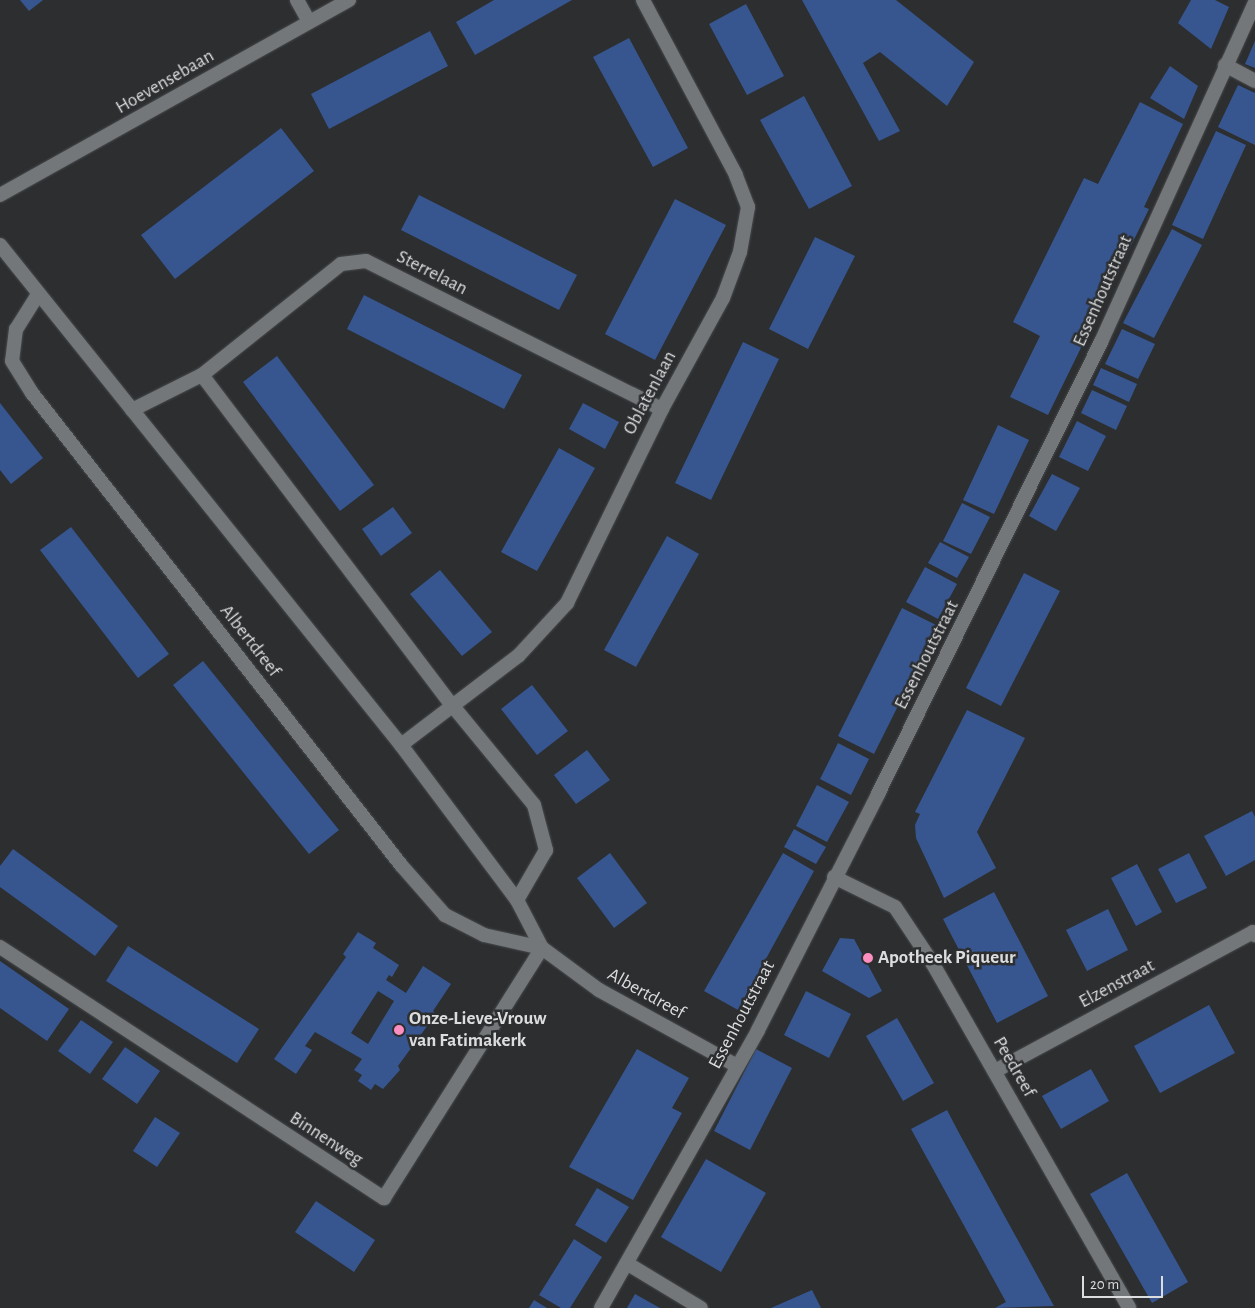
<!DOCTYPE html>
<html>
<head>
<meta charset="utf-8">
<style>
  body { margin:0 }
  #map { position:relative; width:1255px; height:1308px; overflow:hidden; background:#2c2e30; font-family:"Alegreya Sans",sans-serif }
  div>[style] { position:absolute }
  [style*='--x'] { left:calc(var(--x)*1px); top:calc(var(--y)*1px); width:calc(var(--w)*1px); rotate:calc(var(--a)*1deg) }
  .building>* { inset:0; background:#375690 }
  .roads { filter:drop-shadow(0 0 1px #484a4c) drop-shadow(0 0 1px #484a4c) }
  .service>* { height:14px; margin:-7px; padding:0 7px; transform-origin:7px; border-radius:7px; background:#747779 }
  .minor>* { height:14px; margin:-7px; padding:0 7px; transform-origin:7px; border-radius:7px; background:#747779 }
  .tertiary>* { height:14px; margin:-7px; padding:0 7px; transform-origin:7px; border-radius:7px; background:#747779 }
  .dots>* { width:14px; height:14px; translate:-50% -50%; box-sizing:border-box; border:2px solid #2c2e30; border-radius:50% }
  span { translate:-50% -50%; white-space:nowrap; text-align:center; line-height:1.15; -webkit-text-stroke:5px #2c2e30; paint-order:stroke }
  .street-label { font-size:19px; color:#dbdddf }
  .poi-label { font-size:19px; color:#dbdddf; font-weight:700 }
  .left { translate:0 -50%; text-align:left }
  .scale { position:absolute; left:1082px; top:1276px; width:81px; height:22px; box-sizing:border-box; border:2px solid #dbdddf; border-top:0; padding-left:6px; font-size:15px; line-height:18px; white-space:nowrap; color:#dbdddf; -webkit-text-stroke:4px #2c2e30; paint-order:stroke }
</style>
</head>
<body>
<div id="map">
  <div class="building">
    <div style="clip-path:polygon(20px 0,43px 0,29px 11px)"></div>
    <div style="clip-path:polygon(494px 0,572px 0,475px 55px,456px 22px)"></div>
    <div style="clip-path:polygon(802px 0,896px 0,974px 62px,947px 106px,880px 52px,863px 63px,900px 131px,879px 141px)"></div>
    <div style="clip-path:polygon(1191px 0,1215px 0,1229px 7px,1211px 49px,1178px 23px)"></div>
    <div style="clip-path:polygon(746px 4px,784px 76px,747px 95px,709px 24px)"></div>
    <div style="clip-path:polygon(430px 31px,448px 66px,329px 129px,311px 94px)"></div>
    <div style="clip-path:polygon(629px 38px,688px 148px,653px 167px,593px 57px)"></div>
    <div style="clip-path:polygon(1255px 41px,1255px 68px,1245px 64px)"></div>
    <div style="clip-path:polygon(1170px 66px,1198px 86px,1184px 119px,1150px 98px)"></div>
    <div style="clip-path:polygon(1238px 85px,1255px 93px,1255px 145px,1218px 127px)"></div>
    <div style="clip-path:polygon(804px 96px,852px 186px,809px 209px,760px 120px)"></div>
    <div style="clip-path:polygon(1140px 102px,1183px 124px,1144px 207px,1149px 209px,1048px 415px,1010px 397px,1040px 336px,1013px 322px,1084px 178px,1098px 184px)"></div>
    <div style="clip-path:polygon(281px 128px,314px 171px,175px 279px,141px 235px)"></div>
    <div style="clip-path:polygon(1216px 131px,1246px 145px,1203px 239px,1172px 225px)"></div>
    <div style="clip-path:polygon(419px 195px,577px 275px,559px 310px,401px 230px)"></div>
    <div style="clip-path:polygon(675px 199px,726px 225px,655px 360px,605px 334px)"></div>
    <div style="clip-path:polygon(1172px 229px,1202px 245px,1154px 338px,1123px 323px)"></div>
    <div style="clip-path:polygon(815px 237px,855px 256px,808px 349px,769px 329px)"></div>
    <div style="clip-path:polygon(364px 295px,522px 375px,504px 409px,347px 329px)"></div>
    <div style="clip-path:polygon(1122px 329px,1155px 344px,1138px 379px,1105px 364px)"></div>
    <div style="clip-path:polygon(743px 342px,779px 359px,711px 500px,675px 483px)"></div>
    <div style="clip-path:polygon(277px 356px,374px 485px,340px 511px,243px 382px)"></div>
    <div style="clip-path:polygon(1101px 368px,1137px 384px,1129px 402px,1093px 385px)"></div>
    <div style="clip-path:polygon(1092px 390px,1127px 406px,1116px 430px,1081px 413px)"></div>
    <div style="clip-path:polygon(0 403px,43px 458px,11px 484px,0 470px)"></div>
    <div style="clip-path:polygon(583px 403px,619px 422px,605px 449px,569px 429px)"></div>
    <div style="clip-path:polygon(1077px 421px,1106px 436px,1088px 471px,1059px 457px)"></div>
    <div style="clip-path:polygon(998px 425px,1029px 440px,994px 514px,963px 500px)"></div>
    <div style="clip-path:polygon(559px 448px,595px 468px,537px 571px,501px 552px)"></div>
    <div style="clip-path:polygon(1052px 474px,1080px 488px,1056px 531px,1029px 516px)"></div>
    <div style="clip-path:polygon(962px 503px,990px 517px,971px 554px,943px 541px)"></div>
    <div style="clip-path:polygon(393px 507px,412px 533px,381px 556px,362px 529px)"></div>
    <div style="clip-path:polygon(71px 527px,169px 654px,138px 678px,40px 550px)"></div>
    <div style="clip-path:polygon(667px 536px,699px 554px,636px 667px,604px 650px)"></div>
    <div style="clip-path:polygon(940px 542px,969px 557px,957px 578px,928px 563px)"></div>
    <div style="clip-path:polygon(925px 567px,957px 584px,938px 619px,906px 602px)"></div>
    <div style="clip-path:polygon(440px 570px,492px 632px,462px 656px,410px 594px)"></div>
    <div style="clip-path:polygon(1024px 573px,1060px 591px,1001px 706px,966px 688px)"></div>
    <div style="clip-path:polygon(902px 608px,938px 626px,874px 754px,838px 736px)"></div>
    <div style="clip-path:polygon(203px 661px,339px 830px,309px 854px,173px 685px)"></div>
    <div style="clip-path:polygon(532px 685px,568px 731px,537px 755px,501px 709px)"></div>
    <div style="clip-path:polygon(967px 710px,1025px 738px,977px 832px,996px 868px,944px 898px,916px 838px,915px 825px,920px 814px,915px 812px)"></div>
    <div style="clip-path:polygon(838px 743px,869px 759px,851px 795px,820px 779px)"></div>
    <div style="clip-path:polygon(587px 750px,610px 780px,576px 804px,554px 775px)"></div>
    <div style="clip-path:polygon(817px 785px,849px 802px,827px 842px,796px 826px)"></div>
    <div style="clip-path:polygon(1252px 811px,1255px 817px,1255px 860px,1226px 876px,1204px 836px)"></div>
    <div style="clip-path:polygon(794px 829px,826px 847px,816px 864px,784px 847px)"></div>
    <div style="clip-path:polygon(13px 849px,118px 926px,95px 956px,0 887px,0 866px)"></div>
    <div style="clip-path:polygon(610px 853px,647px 903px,614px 928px,577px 878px)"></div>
    <div style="clip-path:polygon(783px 853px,814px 871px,738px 1010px,704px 991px)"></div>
    <div style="clip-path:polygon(1189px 853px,1207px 888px,1176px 903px,1158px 869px)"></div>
    <div style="clip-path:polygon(1137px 864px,1162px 912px,1136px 926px,1111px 878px)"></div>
    <div style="clip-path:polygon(994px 892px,1048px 996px,997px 1023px,943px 919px)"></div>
    <div style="clip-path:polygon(1108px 909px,1128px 950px,1087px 971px,1066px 930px)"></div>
    <div style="clip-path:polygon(evenodd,358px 932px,376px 943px,373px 948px,399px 965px,392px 977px,389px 975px,386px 980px,406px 993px,423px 966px,451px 984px,433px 1011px,436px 1014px,398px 1066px,400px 1070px,383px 1089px,375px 1084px,371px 1090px,358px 1081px,362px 1075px,354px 1070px,362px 1059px,315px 1032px,305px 1046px,312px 1050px,296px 1074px,274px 1059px,346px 957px,343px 954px,358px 932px,378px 991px,394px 1001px,368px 1044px,351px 1033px,378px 991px)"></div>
    <div style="clip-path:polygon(840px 938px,854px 939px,882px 991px,869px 998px,822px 971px)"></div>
    <div style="clip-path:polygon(128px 946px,259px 1029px,237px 1063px,106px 981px)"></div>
    <div style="clip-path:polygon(0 961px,69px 1009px,47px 1041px,0 1008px)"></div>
    <div style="clip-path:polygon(806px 991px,851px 1014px,829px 1058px,784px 1035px)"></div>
    <div style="clip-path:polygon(1209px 1005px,1235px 1053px,1160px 1093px,1134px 1046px)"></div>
    <div style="clip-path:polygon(897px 1018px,934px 1083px,903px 1101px,866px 1036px)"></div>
    <div style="clip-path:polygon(81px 1020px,113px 1042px,90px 1074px,58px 1051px)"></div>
    <div style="clip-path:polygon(125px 1047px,160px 1071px,137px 1104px,102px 1079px)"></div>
    <div style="clip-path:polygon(637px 1049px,689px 1078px,672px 1108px,682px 1113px,633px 1200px,569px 1167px)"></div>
    <div style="clip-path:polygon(756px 1049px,792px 1068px,750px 1150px,714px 1131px)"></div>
    <div style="clip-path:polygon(1091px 1069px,1109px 1101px,1061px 1129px,1042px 1096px)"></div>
    <div style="clip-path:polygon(947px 1110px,959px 1133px,1054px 1306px,995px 1308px,1006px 1302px,911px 1129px)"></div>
    <div style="clip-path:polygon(155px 1117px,180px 1133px,157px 1167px,133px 1151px)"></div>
    <div style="clip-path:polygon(706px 1159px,766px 1193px,721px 1272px,661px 1237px)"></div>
    <div style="clip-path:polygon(1127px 1173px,1188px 1282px,1152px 1303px,1090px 1194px)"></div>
    <div style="clip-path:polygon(597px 1188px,629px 1207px,606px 1243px,575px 1225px)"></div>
    <div style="clip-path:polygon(316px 1201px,375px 1240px,354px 1272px,295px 1232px)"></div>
    <div style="clip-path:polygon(574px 1239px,602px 1257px,570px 1308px,561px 1308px,539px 1295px)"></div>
    <div style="clip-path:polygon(812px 1290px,821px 1308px,771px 1308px)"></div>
    <div style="clip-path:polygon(635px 1294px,660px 1308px,627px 1308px)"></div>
    <div style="clip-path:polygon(534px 1300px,547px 1308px,529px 1308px)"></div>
  </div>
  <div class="roads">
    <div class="service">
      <div style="--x:297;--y:0;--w:25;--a:61"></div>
      <div style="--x:1225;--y:65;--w:34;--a:28"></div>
    </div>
    <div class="minor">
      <div style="--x:0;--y:245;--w:641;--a:51.27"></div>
      <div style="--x:401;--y:745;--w:194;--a:53.2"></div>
      <div style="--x:517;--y:900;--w:54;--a:62.5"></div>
      <div style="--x:37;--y:296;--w:39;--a:122"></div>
      <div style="--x:16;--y:329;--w:32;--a:97"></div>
      <div style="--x:12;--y:361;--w:38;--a:58"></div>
      <div style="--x:32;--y:393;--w:599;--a:51.98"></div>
      <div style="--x:401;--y:865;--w:67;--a:48.7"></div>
      <div style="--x:445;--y:915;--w:44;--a:27.1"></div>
      <div style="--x:484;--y:935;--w:59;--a:12.6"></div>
      <div style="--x:542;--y:948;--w:71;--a:36.4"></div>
      <div style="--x:599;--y:990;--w:158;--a:28.8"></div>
      <div style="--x:202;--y:375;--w:178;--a:-38.6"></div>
      <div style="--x:341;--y:264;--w:25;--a:-7"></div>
      <div style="--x:366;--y:261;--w:331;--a:26.6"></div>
      <div style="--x:132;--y:410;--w:78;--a:-26.6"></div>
      <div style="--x:202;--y:375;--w:414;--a:52.9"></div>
      <div style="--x:452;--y:705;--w:129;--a:50.6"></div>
      <div style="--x:534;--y:805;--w:47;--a:75.1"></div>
      <div style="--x:546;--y:850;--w:58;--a:120.1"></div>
      <div style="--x:401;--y:745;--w:148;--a:-37.3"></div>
      <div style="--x:519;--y:655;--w:71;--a:-47.3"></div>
      <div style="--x:567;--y:603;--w:216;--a:-63.9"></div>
      <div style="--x:662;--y:409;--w:127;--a:-61.2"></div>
      <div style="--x:723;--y:298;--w:49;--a:-69.7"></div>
      <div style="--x:740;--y:252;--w:46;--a:-79.9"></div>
      <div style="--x:748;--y:207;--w:34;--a:-111"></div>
      <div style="--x:736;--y:175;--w:198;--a:-118"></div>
      <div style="--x:834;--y:877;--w:68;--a:26.2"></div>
      <div style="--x:895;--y:907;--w:69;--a:56.3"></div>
      <div style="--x:933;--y:964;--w:396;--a:60.3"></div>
      <div style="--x:0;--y:947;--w:459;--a:33.2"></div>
      <div style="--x:384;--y:1198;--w:296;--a:-57.7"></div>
      <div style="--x:995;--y:1071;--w:293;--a:-28.3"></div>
      <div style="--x:1253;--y:932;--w:4;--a:56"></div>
      <div style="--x:628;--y:1264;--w:85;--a:31.1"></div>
    </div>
    <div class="tertiary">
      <div style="--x:0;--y:195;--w:400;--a:-29.2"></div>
      <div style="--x:601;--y:1308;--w:319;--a:-60.5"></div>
      <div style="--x:758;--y:1030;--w:265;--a:-63"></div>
      <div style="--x:878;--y:794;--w:504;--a:-63.74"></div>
      <div style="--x:1101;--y:342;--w:372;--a:-65.6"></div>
    </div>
  </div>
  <div class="dots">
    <div style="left:868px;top:958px;background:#fd8ec0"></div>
    <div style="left:399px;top:1030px;background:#fd8ec0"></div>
  </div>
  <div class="street-label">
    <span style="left:165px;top:82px;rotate:-30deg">Hoevensebaan</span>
    <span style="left:432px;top:273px;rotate:27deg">Sterrelaan</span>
    <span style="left:1103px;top:291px;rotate:-66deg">Essenhoutstraat</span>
    <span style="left:650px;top:393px;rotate:-62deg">Oblatenlaan</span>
    <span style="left:250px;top:641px;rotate:52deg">Albertdreef</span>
    <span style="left:927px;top:655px;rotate:-63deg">Essenhoutstraat</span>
    <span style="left:1117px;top:984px;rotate:-28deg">Elzenstraat</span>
    <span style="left:646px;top:994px;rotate:29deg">Albertdreef</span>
    <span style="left:742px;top:1015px;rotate:-62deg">Essenhoutstraat</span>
    <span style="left:1014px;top:1067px;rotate:60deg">Peedreef</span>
    <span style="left:326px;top:1139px;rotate:33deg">Binnenweg</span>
  </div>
  <div class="poi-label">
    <span class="left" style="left:878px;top:958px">Apotheek Piqueur</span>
    <span class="left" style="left:409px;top:1030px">Onze-Lieve-Vrouw<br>van Fatimakerk</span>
  </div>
  <div class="scale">20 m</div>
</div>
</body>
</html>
